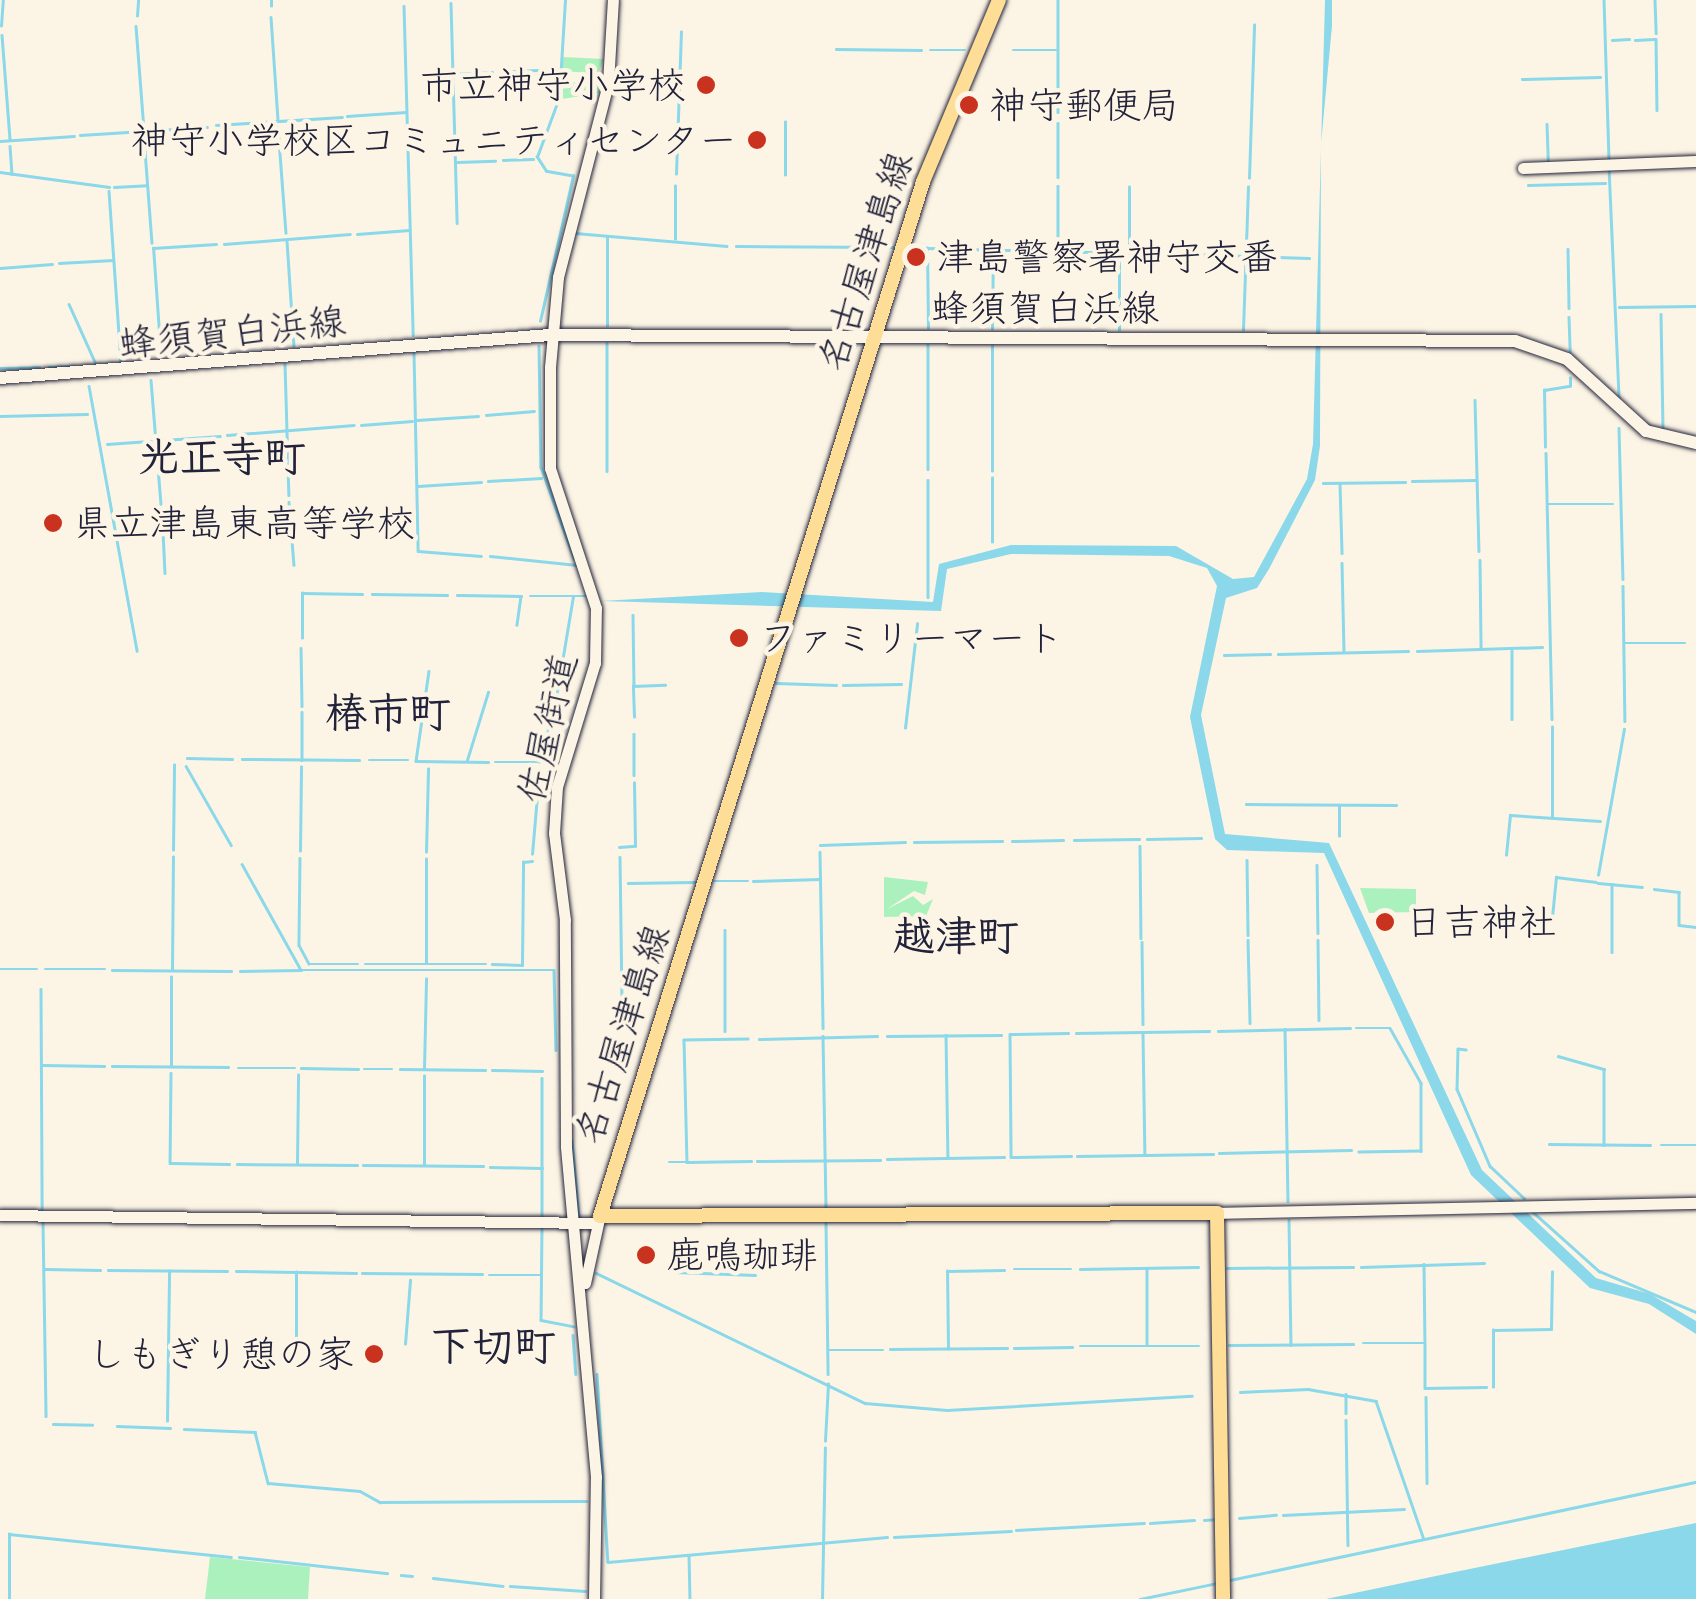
<!DOCTYPE html>
<html>
<head>
<meta charset="utf-8">
<style>
  body { margin:0 }
  #map { position:relative; width:1696px; height:1599px; overflow:hidden; background:#fcf5e5; font-family:"Patrick Hand","Klee One",sans-serif }
  div>[style] { position:absolute }
  [style*='--x'] { left:calc(var(--x)*1px); top:calc(var(--y)*1px); width:calc(var(--w)*1px); rotate:calc(var(--a)*1deg) }
  .green>* { inset:0; background:#abf1bd }
  .water>* { inset:0; background:#8ad8e9 }
  .stream>* { height:2.5px; margin:-1.25px; padding:0 1.25px; transform-origin:1.25px; border-radius:1.25px; background:#8ad8e9 }
  .roads { filter:drop-shadow(0 0 2px #22223b) drop-shadow(0 0 2px #22223b) }
  .tertiary>* { height:11px; margin:-5.5px; padding:0 5.5px; transform-origin:5.5px; border-radius:5.5px; background:#fcf5e5 }
  .secondary>* { height:12px; margin:-6px; padding:0 6px; transform-origin:6px; border-radius:6px; background:#fcf5e5 }
  .primary>* { height:14px; margin:-7px; padding:0 7px; transform-origin:7px; border-radius:7px; background:#fedd96 }
  .dots>* { width:28px; height:28px; translate:-50% -50%; box-sizing:border-box; border:5px solid #fcf5e5; border-radius:50% }
  span { translate:-50% -50%; white-space:nowrap; text-align:center; line-height:1.15; -webkit-text-stroke:9px #fcf5e5; paint-order:stroke }
  .poi-label { font-size:38px; color:#22223b }
  .right { translate:-100% -50%; text-align:right }
  .left { translate:0 -50%; text-align:left }
  .street-label { font-size:38px; color:#22223b }
  .quarter-label { font-size:42px; color:#22223b; font-weight:700 }
</style>
</head>
<body>
<div id="map">
  <div class="green">
    <div style="clip-path:polygon(563px 57px,604px 59px,598px 74px,565px 71px,570px 82px,599px 83px,600px 93px,562px 99px)"></div>
    <div style="clip-path:polygon(884px 877px,928px 882px,925px 895px,914px 891px,887px 909px,913px 896px,923px 905px,933px 899px,926px 916px,884px 917px)"></div>
    <div style="clip-path:polygon(1360px 888px,1416px 889px,1416px 912px,1369px 913px)"></div>
    <div style="clip-path:polygon(210px 1557px,310px 1567px,308px 1599px,205px 1599px)"></div>
  </div>
  <div class="water">
    <div style="clip-path:polygon(1325px 0,1332px 0,1332px 26px,1321px 144px,1320px 446px,1315px 480px,1269px 569px,1257px 588px,1226px 598px,1201px 715px,1225px 834px,1329px 843px,1482px 1170px,1596px 1278px,1650px 1294px,1696px 1321px,1696px 1334px,1649px 1304px,1590px 1288px,1471px 1175px,1324px 853px,1227px 850px,1215px 839px,1190px 717px,1217px 586px,1207px 568px,1169px 556px,1011px 554px,947px 569px,941px 611px,601px 601px,762px 592px,933px 602px,939px 564px,1011px 545px,1176px 546px,1233px 579px,1254px 577px,1307px 479px,1313px 444px)"></div>
    <div style="clip-path:polygon(1696px 1523px,1696px 1599px,1326px 1599px,1455px 1572px)"></div>
  </div>
  <div class="stream">
    <div style="--x:1058;--y:0;--w:112;--a:90"></div>
    <div style="--x:1604;--y:0;--w:159;--a:88.2"></div>
    <div style="--x:1655;--y:0;--w:33;--a:88"></div>
    <div style="--x:451;--y:3;--w:220;--a:88.4"></div>
    <div style="--x:271;--y:6;--w:6;--a:-90"></div>
    <div style="--x:404;--y:6;--w:329;--a:88.4"></div>
    <div style="--x:137;--y:16;--w:16;--a:-86"></div>
    <div style="--x:271;--y:17;--w:103;--a:86.1"></div>
    <div style="--x:1;--y:26;--w:26;--a:-86"></div>
    <div style="--x:136;--y:26;--w:103;--a:85.6"></div>
    <div style="--x:2;--y:35;--w:105;--a:85.6"></div>
    <div style="--x:1656;--y:39;--w:71;--a:89.2"></div>
    <div style="--x:1612;--y:40;--w:17;--a:-3"></div>
    <div style="--x:1635;--y:40;--w:19;--a:-3"></div>
    <div style="--x:836;--y:49;--w:85;--a:0.7"></div>
    <div style="--x:930;--y:50;--w:35;--a:0"></div>
    <div style="--x:1013;--y:50;--w:43;--a:0"></div>
    <div style="--x:500;--y:72;--w:57;--a:-3"></div>
    <div style="--x:454;--y:74;--w:38;--a:-3"></div>
    <div style="--x:1522;--y:79;--w:78;--a:-1.5"></div>
    <div style="--x:347;--y:116;--w:59;--a:-3.9"></div>
    <div style="--x:1058;--y:123;--w:54;--a:90"></div>
    <div style="--x:1547;--y:124;--w:38;--a:88"></div>
    <div style="--x:216;--y:125;--w:126;--a:-3.6"></div>
    <div style="--x:278;--y:127;--w:106;--a:85.7"></div>
    <div style="--x:80;--y:135;--w:127;--a:-3.6"></div>
    <div style="--x:144;--y:137;--w:106;--a:85.7"></div>
    <div style="--x:0;--y:141;--w:74;--a:-3.9"></div>
    <div style="--x:10;--y:146;--w:28;--a:86"></div>
    <div style="--x:503;--y:160;--w:30;--a:-2"></div>
    <div style="--x:457;--y:162;--w:38;--a:-2"></div>
    <div style="--x:1609;--y:167;--w:231;--a:87.5"></div>
    <div style="--x:0;--y:172;--w:110;--a:7.8"></div>
    <div style="--x:676;--y:174;--w:142;--a:-88"></div>
    <div style="--x:785;--y:175;--w:53;--a:-90"></div>
    <div style="--x:1249;--y:178;--w:153;--a:-88.1"></div>
    <div style="--x:1528;--y:185;--w:77;--a:-1.5"></div>
    <div style="--x:1058;--y:186;--w:64;--a:90"></div>
    <div style="--x:114;--y:187;--w:33;--a:-3"></div>
    <div style="--x:109;--y:191;--w:172;--a:86"></div>
    <div style="--x:575;--y:233;--w:152;--a:4.9"></div>
    <div style="--x:357;--y:234;--w:52;--a:-4.4"></div>
    <div style="--x:675;--y:239;--w:53;--a:-90"></div>
    <div style="--x:287;--y:241;--w:105;--a:86.2"></div>
    <div style="--x:224;--y:244;--w:126;--a:-4.5"></div>
    <div style="--x:736;--y:246;--w:159;--a:0.4"></div>
    <div style="--x:913;--y:247;--w:13;--a:4"></div>
    <div style="--x:1568;--y:249;--w:59;--a:89"></div>
    <div style="--x:1129;--y:250;--w:63;--a:-90"></div>
    <div style="--x:1186;--y:254;--w:123;--a:1.9"></div>
    <div style="--x:59;--y:263;--w:54;--a:-3.2"></div>
    <div style="--x:0;--y:268;--w:52;--a:-4.4"></div>
    <div style="--x:69;--y:304;--w:66;--a:65.8"></div>
    <div style="--x:1619;--y:307;--w:77;--a:-0.7"></div>
    <div style="--x:1661;--y:314;--w:114;--a:89"></div>
    <div style="--x:1569;--y:317;--w:35;--a:88"></div>
    <div style="--x:540;--y:321;--w:149;--a:-77.2"></div>
    <div style="--x:573;--y:176;--w:27;--a:-170"></div>
    <div style="--x:546;--y:171;--w:17;--a:-123"></div>
    <div style="--x:537;--y:157;--w:63;--a:-69.6"></div>
    <div style="--x:559;--y:98;--w:98;--a:-86.5"></div>
    <div style="--x:607;--y:326;--w:89;--a:-90"></div>
    <div style="--x:928;--y:328;--w:80;--a:-90.7"></div>
    <div style="--x:927;--y:248;--w:248;--a:1.4"></div>
    <div style="--x:992;--y:329;--w:78;--a:-89.3"></div>
    <div style="--x:1119;--y:330;--w:78;--a:-90"></div>
    <div style="--x:1243;--y:330;--w:143;--a:-88"></div>
    <div style="--x:607;--y:343;--w:128;--a:90"></div>
    <div style="--x:928;--y:345;--w:124;--a:90"></div>
    <div style="--x:539;--y:346;--w:121;--a:89.1"></div>
    <div style="--x:541;--y:467;--w:97;--a:70.1"></div>
    <div style="--x:414;--y:353;--w:198;--a:88.8"></div>
    <div style="--x:418;--y:551;--w:63;--a:4.5"></div>
    <div style="--x:161;--y:361;--w:113;--a:-94"></div>
    <div style="--x:153;--y:248;--w:63;--a:-3.6"></div>
    <div style="--x:285;--y:364;--w:131;--a:88.3"></div>
    <div style="--x:49;--y:367;--w:24;--a:-2"></div>
    <div style="--x:0;--y:368;--w:39;--a:-1"></div>
    <div style="--x:151;--y:380;--w:124;--a:85.4"></div>
    <div style="--x:89;--y:386;--w:269;--a:79.7"></div>
    <div style="--x:1475;--y:400;--w:151;--a:88.5"></div>
    <div style="--x:486;--y:415;--w:48;--a:-4.8"></div>
    <div style="--x:0;--y:416;--w:87;--a:-1.3"></div>
    <div style="--x:417;--y:420;--w:61;--a:-3.8"></div>
    <div style="--x:361;--y:425;--w:51;--a:-4.5"></div>
    <div style="--x:1619;--y:428;--w:151;--a:88.5"></div>
    <div style="--x:227;--y:435;--w:127;--a:-4.5"></div>
    <div style="--x:107;--y:444;--w:113;--a:-4"></div>
    <div style="--x:1545;--y:447;--w:57;--a:-91"></div>
    <div style="--x:1544;--y:390;--w:26;--a:-9"></div>
    <div style="--x:1570;--y:386;--w:8;--a:-90"></div>
    <div style="--x:1546;--y:453;--w:266;--a:88.7"></div>
    <div style="--x:992;--y:471;--w:125;--a:-90"></div>
    <div style="--x:928;--y:480;--w:117;--a:90"></div>
    <div style="--x:488;--y:481;--w:53;--a:-3.2"></div>
    <div style="--x:1412;--y:481;--w:64;--a:-0.9"></div>
    <div style="--x:1323;--y:483;--w:82;--a:-0.7"></div>
    <div style="--x:1340;--y:484;--w:69;--a:88.3"></div>
    <div style="--x:418;--y:486;--w:63;--a:-3.6"></div>
    <div style="--x:289;--y:502;--w:63;--a:85.5"></div>
    <div style="--x:1548;--y:504;--w:65;--a:0"></div>
    <div style="--x:162;--y:510;--w:63;--a:87.3"></div>
    <div style="--x:992;--y:542;--w:64;--a:-90"></div>
    <div style="--x:490;--y:556;--w:87;--a:5.9"></div>
    <div style="--x:1480;--y:560;--w:88;--a:89.3"></div>
    <div style="--x:1342;--y:563;--w:88;--a:88.7"></div>
    <div style="--x:1623;--y:586;--w:135;--a:89.2"></div>
    <div style="--x:372;--y:594;--w:75;--a:0.8"></div>
    <div style="--x:457;--y:595;--w:64;--a:0.9"></div>
    <div style="--x:521;--y:596;--w:29;--a:98"></div>
    <div style="--x:530;--y:596;--w:56;--a:0"></div>
    <div style="--x:633;--y:615;--w:70;--a:89.2"></div>
    <div style="--x:302;--y:638;--w:45;--a:-90"></div>
    <div style="--x:302;--y:593;--w:60;--a:1"></div>
    <div style="--x:1625;--y:643;--w:60;--a:0"></div>
    <div style="--x:301;--y:648;--w:58;--a:89"></div>
    <div style="--x:1417;--y:651;--w:125;--a:-1.8"></div>
    <div style="--x:1512;--y:651;--w:68;--a:90"></div>
    <div style="--x:1278;--y:654;--w:130;--a:-1.3"></div>
    <div style="--x:1224;--y:655;--w:46;--a:-1.2"></div>
    <div style="--x:429;--y:671;--w:91;--a:98.2"></div>
    <div style="--x:416;--y:761;--w:72;--a:0.8"></div>
    <div style="--x:776;--y:683;--w:60;--a:1.9"></div>
    <div style="--x:843;--y:685;--w:58;--a:-1"></div>
    <div style="--x:555;--y:704;--w:109;--a:-80.5"></div>
    <div style="--x:302;--y:712;--w:48;--a:90"></div>
    <div style="--x:634;--y:717;--w:31;--a:-92"></div>
    <div style="--x:633;--y:686;--w:32;--a:-2"></div>
    <div style="--x:905;--y:728;--w:105;--a:-83.4"></div>
    <div style="--x:634;--y:734;--w:41;--a:90"></div>
    <div style="--x:187;--y:758;--w:45;--a:1.3"></div>
    <div style="--x:242;--y:759;--w:117;--a:0.5"></div>
    <div style="--x:369;--y:760;--w:39;--a:0"></div>
    <div style="--x:467;--y:760;--w:71;--a:-72.8"></div>
    <div style="--x:495;--y:762;--w:44;--a:0"></div>
    <div style="--x:539;--y:762;--w:52;--a:-74.4"></div>
    <div style="--x:186;--y:766;--w:91;--a:60.3"></div>
    <div style="--x:1246;--y:804;--w:150;--a:0.4"></div>
    <div style="--x:1552;--y:817;--w:90;--a:-90"></div>
    <div style="--x:1339;--y:836;--w:30;--a:-90"></div>
    <div style="--x:1147;--y:839;--w:54;--a:-1.1"></div>
    <div style="--x:1074;--y:840;--w:65;--a:-0.9"></div>
    <div style="--x:1012;--y:841;--w:51;--a:-1.1"></div>
    <div style="--x:914;--y:842;--w:88;--a:-0.7"></div>
    <div style="--x:820;--y:845;--w:85;--a:-2"></div>
    <div style="--x:1140;--y:846;--w:92;--a:89.4"></div>
    <div style="--x:619;--y:847;--w:16;--a:-4"></div>
    <div style="--x:635;--y:846;--w:63;--a:-90.9"></div>
    <div style="--x:173;--y:850;--w:85;--a:-89.3"></div>
    <div style="--x:300;--y:851;--w:84;--a:-89.3"></div>
    <div style="--x:426;--y:852;--w:83;--a:-88.6"></div>
    <div style="--x:820;--y:852;--w:176;--a:89"></div>
    <div style="--x:532;--y:854;--w:82;--a:-85.1"></div>
    <div style="--x:1506;--y:855;--w:40;--a:-84.3"></div>
    <div style="--x:1510;--y:815;--w:90;--a:3.8"></div>
    <div style="--x:620;--y:857;--w:142;--a:89.2"></div>
    <div style="--x:300;--y:858;--w:87;--a:90.7"></div>
    <div style="--x:299;--y:945;--w:21;--a:62"></div>
    <div style="--x:309;--y:964;--w:49;--a:0"></div>
    <div style="--x:1247;--y:860;--w:75;--a:89.2"></div>
    <div style="--x:242;--y:864;--w:121;--a:60.9"></div>
    <div style="--x:301;--y:970;--w:253;--a:0"></div>
    <div style="--x:554;--y:970;--w:80;--a:88.6"></div>
    <div style="--x:1317;--y:865;--w:68;--a:89.2"></div>
    <div style="--x:1598;--y:875;--w:148;--a:-79.9"></div>
    <div style="--x:714;--y:881;--w:34;--a:0"></div>
    <div style="--x:753;--y:881;--w:67;--a:-1.7"></div>
    <div style="--x:628;--y:883;--w:67;--a:-0.9"></div>
    <div style="--x:1598;--y:883;--w:44;--a:5.2"></div>
    <div style="--x:1612;--y:884;--w:68;--a:90"></div>
    <div style="--x:1654;--y:889;--w:25;--a:7"></div>
    <div style="--x:1679;--y:892;--w:33;--a:90"></div>
    <div style="--x:1679;--y:925;--w:17;--a:7"></div>
    <div style="--x:1552;--y:917;--w:40;--a:-84.3"></div>
    <div style="--x:1556;--y:877;--w:40;--a:7.1"></div>
    <div style="--x:725;--y:930;--w:101;--a:90"></div>
    <div style="--x:1248;--y:940;--w:83;--a:88.6"></div>
    <div style="--x:1318;--y:940;--w:80;--a:89.3"></div>
    <div style="--x:1142;--y:942;--w:82;--a:89.3"></div>
    <div style="--x:426;--y:963;--w:104;--a:-90"></div>
    <div style="--x:365;--y:964;--w:121;--a:0"></div>
    <div style="--x:492;--y:964;--w:30;--a:2"></div>
    <div style="--x:522;--y:965;--w:103;--a:-89.4"></div>
    <div style="--x:523;--y:862;--w:9;--a:-6"></div>
    <div style="--x:0;--y:969;--w:37;--a:0"></div>
    <div style="--x:45;--y:969;--w:60;--a:0"></div>
    <div style="--x:112;--y:970;--w:119;--a:0.5"></div>
    <div style="--x:172;--y:970;--w:113;--a:-89.5"></div>
    <div style="--x:240;--y:971;--w:61;--a:-0.9"></div>
    <div style="--x:41;--y:989;--w:222;--a:89.7"></div>
    <div style="--x:1356;--y:1028;--w:34;--a:0"></div>
    <div style="--x:1390;--y:1028;--w:63;--a:60.6"></div>
    <div style="--x:1421;--y:1083;--w:68;--a:90"></div>
    <div style="--x:1421;--y:1151;--w:62;--a:179.1"></div>
    <div style="--x:1285;--y:1029;--w:172;--a:89"></div>
    <div style="--x:1218;--y:1031;--w:132;--a:-1.3"></div>
    <div style="--x:1076;--y:1033;--w:133;--a:-0.9"></div>
    <div style="--x:1010;--y:1034;--w:123;--a:89.5"></div>
    <div style="--x:1011;--y:1034;--w:57;--a:-1"></div>
    <div style="--x:1143;--y:1034;--w:121;--a:89.1"></div>
    <div style="--x:946;--y:1035;--w:123;--a:89.1"></div>
    <div style="--x:823;--y:1036;--w:172;--a:89"></div>
    <div style="--x:887;--y:1036;--w:114;--a:-0.5"></div>
    <div style="--x:748;--y:1039;--w:64;--a:179.1"></div>
    <div style="--x:684;--y:1040;--w:122;--a:88.6"></div>
    <div style="--x:687;--y:1162;--w:64;--a:-0.9"></div>
    <div style="--x:759;--y:1039;--w:118;--a:-1.5"></div>
    <div style="--x:1466;--y:1050;--w:8;--a:-173"></div>
    <div style="--x:1458;--y:1049;--w:40;--a:91.4"></div>
    <div style="--x:1457;--y:1089;--w:84;--a:66.8"></div>
    <div style="--x:1490;--y:1166;--w:47;--a:43.3"></div>
    <div style="--x:1558;--y:1056;--w:48;--a:15.8"></div>
    <div style="--x:1604;--y:1069;--w:76;--a:90"></div>
    <div style="--x:42;--y:1065;--w:62;--a:0.9"></div>
    <div style="--x:171;--y:1065;--w:88;--a:-90"></div>
    <div style="--x:112;--y:1066;--w:116;--a:0.5"></div>
    <div style="--x:238;--y:1068;--w:57;--a:0"></div>
    <div style="--x:301;--y:1068;--w:57;--a:1"></div>
    <div style="--x:364;--y:1069;--w:28;--a:0"></div>
    <div style="--x:400;--y:1069;--w:85;--a:0.7"></div>
    <div style="--x:424;--y:1069;--w:90;--a:-88.7"></div>
    <div style="--x:492;--y:1070;--w:50;--a:1.1"></div>
    <div style="--x:171;--y:1073;--w:90;--a:90.6"></div>
    <div style="--x:170;--y:1163;--w:59;--a:1"></div>
    <div style="--x:542;--y:1078;--w:89;--a:90"></div>
    <div style="--x:572;--y:1141;--w:77;--a:84.8"></div>
    <div style="--x:1549;--y:1144;--w:101;--a:0.6"></div>
    <div style="--x:1661;--y:1145;--w:35;--a:0"></div>
    <div style="--x:1219;--y:1153;--w:132;--a:-1.3"></div>
    <div style="--x:1077;--y:1156;--w:136;--a:-0.8"></div>
    <div style="--x:1011;--y:1157;--w:60;--a:-1"></div>
    <div style="--x:887;--y:1159;--w:117;--a:-1"></div>
    <div style="--x:757;--y:1161;--w:123;--a:-0.5"></div>
    <div style="--x:669;--y:1162;--w:18;--a:0"></div>
    <div style="--x:297;--y:1163;--w:88;--a:-89.3"></div>
    <div style="--x:237;--y:1164;--w:120;--a:0.5"></div>
    <div style="--x:363;--y:1165;--w:120;--a:0.5"></div>
    <div style="--x:424;--y:1165;--w:89;--a:-90"></div>
    <div style="--x:490;--y:1167;--w:52;--a:1.1"></div>
    <div style="--x:542;--y:1168;--w:48;--a:90"></div>
    <div style="--x:1533;--y:1212;--w:89;--a:41.8"></div>
    <div style="--x:1599;--y:1271;--w:105;--a:22.9"></div>
    <div style="--x:1289;--y:1220;--w:125;--a:89.1"></div>
    <div style="--x:43;--y:1222;--w:194;--a:89.1"></div>
    <div style="--x:826;--y:1223;--w:151;--a:89.2"></div>
    <div style="--x:542;--y:1227;--w:93;--a:90.6"></div>
    <div style="--x:541;--y:1320;--w:33;--a:11"></div>
    <div style="--x:1424;--y:1264;--w:77;--a:89.3"></div>
    <div style="--x:1361;--y:1267;--w:123;--a:-1.9"></div>
    <div style="--x:1147;--y:1268;--w:76;--a:90"></div>
    <div style="--x:1227;--y:1268;--w:126;--a:-0.5"></div>
    <div style="--x:45;--y:1269;--w:55;--a:1"></div>
    <div style="--x:1014;--y:1269;--w:57;--a:0"></div>
    <div style="--x:1080;--y:1269;--w:118;--a:-1"></div>
    <div style="--x:108;--y:1270;--w:119;--a:0.5"></div>
    <div style="--x:236;--y:1271;--w:120;--a:1"></div>
    <div style="--x:675;--y:1272;--w:80;--a:2.1"></div>
    <div style="--x:362;--y:1273;--w:120;--a:0.5"></div>
    <div style="--x:596;--y:1273;--w:299;--a:25.8"></div>
    <div style="--x:865;--y:1403;--w:82;--a:4.9"></div>
    <div style="--x:947;--y:1410;--w:245;--a:-3.3"></div>
    <div style="--x:489;--y:1275;--w:53;--a:0"></div>
    <div style="--x:573;--y:1335;--w:39;--a:86"></div>
    <div style="--x:1363;--y:1343;--w:62;--a:0"></div>
    <div style="--x:1425;--y:1343;--w:45;--a:90"></div>
    <div style="--x:1425;--y:1388;--w:61;--a:-0.9"></div>
    <div style="--x:405;--y:1344;--w:64;--a:-85.5"></div>
    <div style="--x:1229;--y:1345;--w:124;--a:-0.5"></div>
    <div style="--x:1080;--y:1346;--w:119;--a:0"></div>
    <div style="--x:1014;--y:1348;--w:58;--a:-1"></div>
    <div style="--x:890;--y:1349;--w:117;--a:-0.5"></div>
    <div style="--x:948;--y:1349;--w:78;--a:-90.7"></div>
    <div style="--x:947;--y:1271;--w:57;--a:-1"></div>
    <div style="--x:829;--y:1350;--w:54;--a:0"></div>
    <div style="--x:296;--y:1354;--w:82;--a:-90"></div>
    <div style="--x:597;--y:1374;--w:188;--a:86.7"></div>
    <div style="--x:608;--y:1562;--w:280;--a:-5.1"></div>
    <div style="--x:1493;--y:1387;--w:57;--a:-90"></div>
    <div style="--x:1493;--y:1330;--w:58;--a:-1"></div>
    <div style="--x:1551;--y:1329;--w:57;--a:-89"></div>
    <div style="--x:1240;--y:1392;--w:68;--a:-2.5"></div>
    <div style="--x:1308;--y:1389;--w:69;--a:10"></div>
    <div style="--x:1376;--y:1401;--w:144;--a:70.9"></div>
    <div style="--x:1346;--y:1394;--w:19;--a:90"></div>
    <div style="--x:1426;--y:1397;--w:86;--a:89.3"></div>
    <div style="--x:1346;--y:1420;--w:125;--a:89.1"></div>
    <div style="--x:167;--y:1421;--w:150;--a:-89.2"></div>
    <div style="--x:53;--y:1424;--w:39;--a:1"></div>
    <div style="--x:117;--y:1426;--w:53;--a:2.2"></div>
    <div style="--x:184;--y:1429;--w:71;--a:2.4"></div>
    <div style="--x:255;--y:1432;--w:53;--a:75.7"></div>
    <div style="--x:268;--y:1483;--w:92;--a:5"></div>
    <div style="--x:360;--y:1491;--w:23;--a:29"></div>
    <div style="--x:380;--y:1502;--w:206;--a:-0.3"></div>
    <div style="--x:825;--y:1441;--w:57;--a:-87"></div>
    <div style="--x:1283;--y:1515;--w:121;--a:-2.8"></div>
    <div style="--x:1239;--y:1518;--w:37;--a:-5"></div>
    <div style="--x:1204;--y:1520;--w:14;--a:-4"></div>
    <div style="--x:1150;--y:1523;--w:44;--a:-3.9"></div>
    <div style="--x:1016;--y:1530;--w:128;--a:-3.1"></div>
    <div style="--x:894;--y:1537;--w:117;--a:-2.9"></div>
    <div style="--x:689;--y:1555;--w:44;--a:88.7"></div>
    <div style="--x:239;--y:1557;--w:149;--a:6.2"></div>
    <div style="--x:401;--y:1575;--w:11;--a:5"></div>
    <div style="--x:433;--y:1578;--w:70;--a:6.5"></div>
    <div style="--x:1230;--y:1580;--w:476;--a:-11.9"></div>
    <div style="--x:510;--y:1586;--w:75;--a:3.8"></div>
    <div style="--x:9;--y:1599;--w:65;--a:-90"></div>
    <div style="--x:9;--y:1534;--w:223;--a:5.9"></div>
    <div style="--x:822;--y:1599;--w:151;--a:-88.9"></div>
    <div style="--x:1140;--y:1599;--w:79;--a:-11.7"></div>
  </div>
  <div class="roads">
    <div class="tertiary">
      <div style="--x:1523;--y:168;--w:173;--a:-2.3"></div>
      <div style="--x:1217;--y:1213;--w:479;--a:-1.2"></div>
      <div style="--x:0;--y:1215;--w:597;--a:0.77"></div>
      <div style="--x:585;--y:1283;--w:66;--a:-77.7"></div>
      <div style="--x:594;--y:1599;--w:122;--a:-89.1"></div>
      <div style="--x:596;--y:1477;--w:332;--a:-95.2"></div>
      <div style="--x:566;--y:1146;--w:226;--a:-90.3"></div>
      <div style="--x:565;--y:920;--w:88;--a:-97.2"></div>
      <div style="--x:554;--y:833;--w:46;--a:-86.3"></div>
      <div style="--x:557;--y:787;--w:130;--a:-73"></div>
      <div style="--x:595;--y:663;--w:55;--a:-89"></div>
      <div style="--x:596;--y:608;--w:147;--a:-108.2"></div>
      <div style="--x:550;--y:468;--w:101;--a:-90"></div>
      <div style="--x:550;--y:367;--w:90;--a:-84.9"></div>
      <div style="--x:558;--y:277;--w:200;--a:-75.5"></div>
      <div style="--x:608;--y:83;--w:83;--a:-86.6"></div>
    </div>
    <div class="secondary">
      <div style="--x:0;--y:378;--w:552;--a:-4.47"></div>
      <div style="--x:550;--y:335;--w:965;--a:0.36"></div>
      <div style="--x:1515;--y:341;--w:55;--a:19.1"></div>
      <div style="--x:1567;--y:359;--w:107;--a:42.3"></div>
      <div style="--x:1646;--y:431;--w:51;--a:13.5"></div>
    </div>
    <div class="primary">
      <div style="--x:999;--y:0;--w:197;--a:112.7"></div>
      <div style="--x:923;--y:182;--w:1083;--a:107.35"></div>
      <div style="--x:600;--y:1216;--w:617;--a:-0.28"></div>
      <div style="--x:1217;--y:1213;--w:386;--a:89.1"></div>
    </div>
  </div>
  <div class="dots">
    <div style="left:706px;top:85px;background:#c8321e"></div>
    <div style="left:969px;top:105px;background:#c8321e"></div>
    <div style="left:757px;top:140px;background:#c8321e"></div>
    <div style="left:916px;top:257px;background:#c8321e"></div>
    <div style="left:53px;top:523px;background:#c8321e"></div>
    <div style="left:739px;top:638px;background:#c8321e"></div>
    <div style="left:1385px;top:922px;background:#c8321e"></div>
    <div style="left:646px;top:1255px;background:#c8321e"></div>
    <div style="left:374px;top:1354px;background:#c8321e"></div>
  </div>
  <div class="poi-label">
    <span class="right" style="left:686px;top:85px">市立神守小学校</span>
    <span class="left" style="left:989px;top:105px">神守郵便局</span>
    <span class="right" style="left:737px;top:140px">神守小学校区コミュニティセンター</span>
    <span class="left" style="left:936px;top:257px">津島警察署神守交番</span>
    <span class="left" style="left:73px;top:523px">県立津島東高等学校</span>
    <span class="left" style="left:759px;top:638px">ファミリーマート</span>
    <span class="left" style="left:1405px;top:922px">日吉神社</span>
    <span class="left" style="left:666px;top:1255px">鹿鳴珈琲</span>
    <span class="right" style="left:354px;top:1354px">しもぎり憩の家</span>
  </div>
  <div class="street-label">
    <span style="left:865px;top:261px;rotate:-72deg">名古屋津島線</span>
    <span style="left:1045px;top:308px">蜂須賀白浜線</span>
    <span style="left:232px;top:332px;rotate:-6deg">蜂須賀白浜線</span>
    <span style="left:547px;top:728px;rotate:-77deg">佐屋街道</span>
    <span style="left:622px;top:1034px;rotate:-72deg">名古屋津島線</span>
  </div>
  <div class="quarter-label">
    <span style="left:222px;top:456px">光正寺町</span>
    <span style="left:388px;top:712px">椿市町</span>
    <span style="left:956px;top:935px">越津町</span>
    <span style="left:493px;top:1345px">下切町</span>
  </div>
</div>
</body>
</html>
